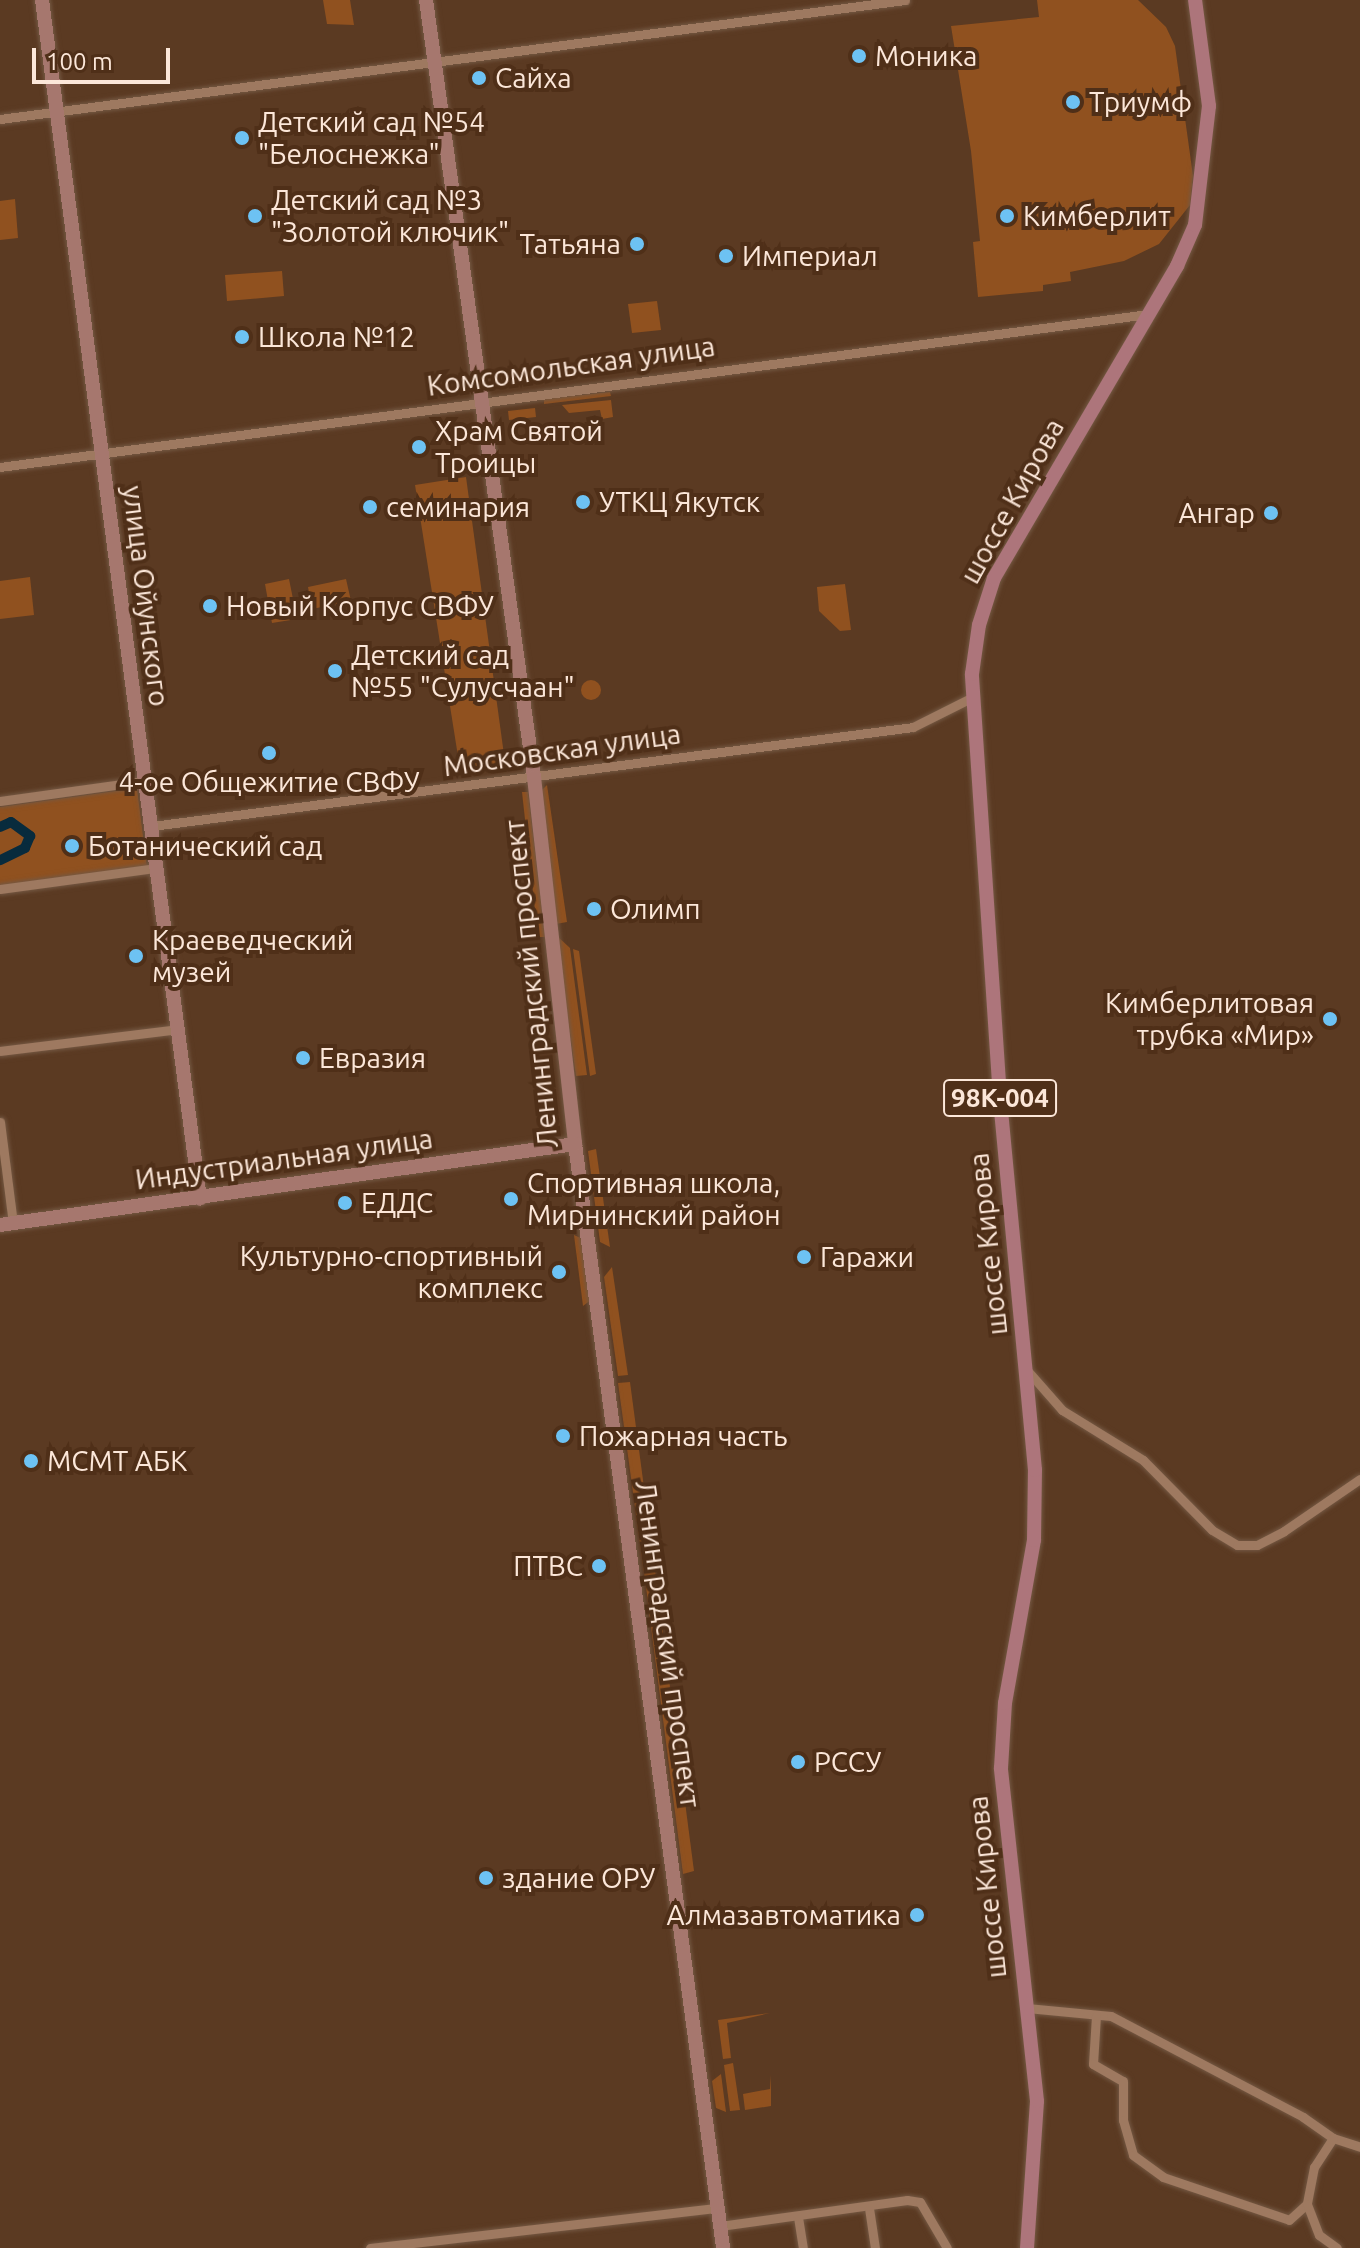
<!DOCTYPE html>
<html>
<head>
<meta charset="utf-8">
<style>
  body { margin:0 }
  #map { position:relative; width:1360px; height:2248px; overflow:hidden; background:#5b3a22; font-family:Ubuntu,sans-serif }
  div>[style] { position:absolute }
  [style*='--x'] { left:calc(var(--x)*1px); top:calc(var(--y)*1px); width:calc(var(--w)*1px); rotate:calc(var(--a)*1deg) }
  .green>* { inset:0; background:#90511f }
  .round { border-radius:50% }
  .canal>* { height:10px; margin:-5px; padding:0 5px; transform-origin:5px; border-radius:5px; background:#082b3d }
  .roads { filter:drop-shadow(0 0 2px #745843) drop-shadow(0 0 2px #745843) }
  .street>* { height:9px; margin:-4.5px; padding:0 4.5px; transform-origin:4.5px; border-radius:4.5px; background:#9e7960 }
  .secondary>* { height:14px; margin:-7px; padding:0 7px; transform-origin:7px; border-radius:7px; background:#a6776e }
  .primary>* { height:14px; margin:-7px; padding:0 7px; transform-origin:7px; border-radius:7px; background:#ad757b }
  .dots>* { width:22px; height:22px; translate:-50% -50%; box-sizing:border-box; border:4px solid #4f2f18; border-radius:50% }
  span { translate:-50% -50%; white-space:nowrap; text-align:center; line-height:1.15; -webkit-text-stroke:8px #4f2f18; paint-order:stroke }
  .shield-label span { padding:2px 6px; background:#4f2f18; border:2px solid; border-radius:6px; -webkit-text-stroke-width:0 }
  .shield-label { font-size:26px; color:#fce7d9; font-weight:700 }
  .poi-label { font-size:28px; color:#fce7d9 }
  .left { translate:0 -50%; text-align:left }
  .right { translate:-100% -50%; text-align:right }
  .street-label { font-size:28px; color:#fce7d9 }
  .scale { position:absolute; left:32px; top:48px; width:138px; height:36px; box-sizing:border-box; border:4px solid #fce7d9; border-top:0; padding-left:10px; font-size:24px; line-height:28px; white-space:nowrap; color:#fce7d9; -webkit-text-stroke:6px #4f2f18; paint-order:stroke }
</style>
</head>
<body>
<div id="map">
  <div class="green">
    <div style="clip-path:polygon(323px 0,350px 0,354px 25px,327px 24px)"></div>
    <div style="clip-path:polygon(1037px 0,1138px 0,1166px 27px,1175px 46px,1193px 176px,1190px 205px,1159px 244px,1124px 261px,1070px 272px,1071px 281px,1043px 285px,1043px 291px,978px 297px,973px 242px,980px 241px,971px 151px,951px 26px,1039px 17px)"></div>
    <div style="clip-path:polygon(15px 199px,18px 238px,0 240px,0 201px)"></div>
    <div style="clip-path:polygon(282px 271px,284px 296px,227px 301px,225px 275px)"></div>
    <div style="clip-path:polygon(657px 301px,661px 330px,632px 333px,628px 304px)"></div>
    <div style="clip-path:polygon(610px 392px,611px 396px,544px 404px,544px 399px)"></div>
    <div style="clip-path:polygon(611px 400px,613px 417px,602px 419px,600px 410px,569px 413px,562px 405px)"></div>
    <div style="clip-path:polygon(535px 408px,536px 417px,509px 420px,508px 411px)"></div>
    <div style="clip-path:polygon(466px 477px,505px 762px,460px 769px,415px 485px)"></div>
    <div style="clip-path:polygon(30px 577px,34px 615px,0 619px,0 581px)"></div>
    <div style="clip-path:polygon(289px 579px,297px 619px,272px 623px,265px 584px)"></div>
    <div style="clip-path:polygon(346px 579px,351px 601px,312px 609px,308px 587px)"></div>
    <div style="clip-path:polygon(845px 584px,851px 630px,840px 631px,819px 611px,817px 587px)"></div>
    <div class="round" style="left:581px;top:680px;width:20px;height:20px"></div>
    <div style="clip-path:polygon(547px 785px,567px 922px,556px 924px,540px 792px)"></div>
    <div style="clip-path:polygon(137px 788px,147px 867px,0 886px,0 807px)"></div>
    <div style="clip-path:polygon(522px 792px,528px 792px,545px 937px,538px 937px)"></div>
    <div style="clip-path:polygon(556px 935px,570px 948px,587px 1075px,576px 1076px)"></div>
    <div style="clip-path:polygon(573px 949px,579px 951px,596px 1074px,590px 1076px)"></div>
    <div style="clip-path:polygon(596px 1149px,610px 1247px,600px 1242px,588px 1151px)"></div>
    <div style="clip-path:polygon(574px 1235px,583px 1239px,591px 1300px,583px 1306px)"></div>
    <div style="clip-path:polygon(612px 1267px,628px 1375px,618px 1376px,604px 1277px)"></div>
    <div style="clip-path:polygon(630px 1382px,660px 1608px,649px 1609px,618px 1383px)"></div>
    <div style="clip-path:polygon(660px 1610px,694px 1871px,683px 1874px,649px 1611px)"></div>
    <div style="clip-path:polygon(770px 2013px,727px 2023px,731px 2058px,723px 2059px,718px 2020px)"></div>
    <div style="clip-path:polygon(733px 2063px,740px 2110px,730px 2111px,724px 2065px)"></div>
    <div style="clip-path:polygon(721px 2074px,726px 2112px,716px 2108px,712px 2081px)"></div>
    <div style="clip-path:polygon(771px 2075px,771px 2106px,745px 2110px,743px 2094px,770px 2089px)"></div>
  </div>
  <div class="canal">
    <div style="--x:0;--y:827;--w:12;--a:-24"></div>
    <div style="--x:11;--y:822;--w:24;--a:36"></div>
    <div style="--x:30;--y:836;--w:13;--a:113"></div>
    <div style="--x:25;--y:848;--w:28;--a:154"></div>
  </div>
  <div class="roads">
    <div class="street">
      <div style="--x:0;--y:119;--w:913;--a:-7.49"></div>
      <div style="--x:0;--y:467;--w:1158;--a:-7.59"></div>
      <div style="--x:0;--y:801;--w:145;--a:-7.9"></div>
      <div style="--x:152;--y:826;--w:767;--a:-7.41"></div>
      <div style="--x:913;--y:727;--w:65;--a:-26.6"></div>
      <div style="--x:0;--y:889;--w:156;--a:-7.7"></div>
      <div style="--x:0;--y:1051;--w:180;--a:-7"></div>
      <div style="--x:0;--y:1122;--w:102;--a:82.7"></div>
      <div style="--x:1026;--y:1369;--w:55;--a:48.7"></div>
      <div style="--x:1062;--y:1410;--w:95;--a:31.7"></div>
      <div style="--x:1143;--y:1460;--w:98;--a:45.4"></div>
      <div style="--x:1212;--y:1530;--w:29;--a:31"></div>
      <div style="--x:1237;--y:1545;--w:20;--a:0"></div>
      <div style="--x:1257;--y:1545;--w:30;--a:-27"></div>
      <div style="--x:1284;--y:1531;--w:92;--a:-34.4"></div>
      <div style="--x:1027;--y:2008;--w:84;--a:5.4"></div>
      <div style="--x:1111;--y:2016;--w:217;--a:27.7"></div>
      <div style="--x:1303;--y:2117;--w:37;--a:35"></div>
      <div style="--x:1333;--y:2138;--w:28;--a:18"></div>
      <div style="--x:1096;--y:2016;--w:48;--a:93.6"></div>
      <div style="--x:1093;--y:2064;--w:34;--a:30"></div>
      <div style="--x:1123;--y:2081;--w:39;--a:90"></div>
      <div style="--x:1123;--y:2120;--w:36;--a:74"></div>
      <div style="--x:1133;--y:2155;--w:37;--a:36"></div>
      <div style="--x:1163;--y:2177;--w:133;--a:18.8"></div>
      <div style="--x:1289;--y:2220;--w:24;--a:-42"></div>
      <div style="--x:1333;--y:2138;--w:35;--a:123"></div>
      <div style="--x:1314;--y:2167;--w:38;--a:101"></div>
      <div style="--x:1307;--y:2204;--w:33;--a:69"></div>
      <div style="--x:1319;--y:2235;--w:22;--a:36"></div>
      <div style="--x:869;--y:2208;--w:40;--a:81.5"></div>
      <div style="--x:798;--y:2217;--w:31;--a:81"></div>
      <div style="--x:720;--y:2226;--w:189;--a:-7.9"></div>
      <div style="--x:907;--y:2200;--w:13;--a:9"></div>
      <div style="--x:920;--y:2202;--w:53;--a:59.6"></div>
      <div style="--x:370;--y:2248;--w:350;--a:-6.6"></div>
    </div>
    <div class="secondary">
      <div style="--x:42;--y:0;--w:1209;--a:82.49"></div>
      <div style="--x:426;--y:0;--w:784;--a:82.09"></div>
      <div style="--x:534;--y:777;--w:369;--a:83.6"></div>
      <div style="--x:575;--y:1144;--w:1114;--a:82.36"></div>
      <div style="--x:0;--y:1225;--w:581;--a:-8.02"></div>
    </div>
    <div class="primary">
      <div style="--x:1027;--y:2248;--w:147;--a:-86.1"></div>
      <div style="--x:1037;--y:2101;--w:335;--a:-96.2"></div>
      <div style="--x:1001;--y:1768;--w:65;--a:-86.5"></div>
      <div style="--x:1005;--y:1703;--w:166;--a:-79.9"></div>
      <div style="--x:1034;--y:1540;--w:70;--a:-89.2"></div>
      <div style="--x:1035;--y:1470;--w:359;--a:-95.4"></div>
      <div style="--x:1001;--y:1113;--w:440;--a:-93.8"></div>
      <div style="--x:972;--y:674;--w:49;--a:-81.9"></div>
      <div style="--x:979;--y:625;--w:49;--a:-72.3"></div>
      <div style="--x:994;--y:578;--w:362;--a:-59.6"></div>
      <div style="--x:1177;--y:266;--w:45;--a:-66.3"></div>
      <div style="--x:1195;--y:225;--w:120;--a:-83.3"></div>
      <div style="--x:1209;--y:106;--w:107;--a:-97.5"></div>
    </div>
  </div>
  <div class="dots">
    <div style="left:859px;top:56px;background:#6dc2f3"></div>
    <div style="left:479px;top:78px;background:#6dc2f3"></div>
    <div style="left:1073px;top:102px;background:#6dc2f3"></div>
    <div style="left:242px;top:138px;background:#6dc2f3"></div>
    <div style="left:255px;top:216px;background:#6dc2f3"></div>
    <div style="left:1007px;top:216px;background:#6dc2f3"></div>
    <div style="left:637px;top:244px;background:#6dc2f3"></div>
    <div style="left:726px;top:256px;background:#6dc2f3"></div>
    <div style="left:242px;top:337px;background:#6dc2f3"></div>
    <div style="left:419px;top:447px;background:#6dc2f3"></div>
    <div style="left:583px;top:502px;background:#6dc2f3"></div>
    <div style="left:370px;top:507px;background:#6dc2f3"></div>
    <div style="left:1271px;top:513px;background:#6dc2f3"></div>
    <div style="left:210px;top:606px;background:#6dc2f3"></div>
    <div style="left:335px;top:671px;background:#6dc2f3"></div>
    <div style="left:269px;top:753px;background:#6dc2f3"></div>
    <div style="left:72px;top:846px;background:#6dc2f3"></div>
    <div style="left:594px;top:909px;background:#6dc2f3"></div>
    <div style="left:136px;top:956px;background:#6dc2f3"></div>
    <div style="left:1330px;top:1019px;background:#6dc2f3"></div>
    <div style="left:303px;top:1058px;background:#6dc2f3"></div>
    <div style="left:511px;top:1199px;background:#6dc2f3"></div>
    <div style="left:345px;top:1203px;background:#6dc2f3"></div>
    <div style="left:804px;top:1257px;background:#6dc2f3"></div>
    <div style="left:559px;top:1272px;background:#6dc2f3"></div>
    <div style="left:563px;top:1436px;background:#6dc2f3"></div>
    <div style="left:31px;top:1461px;background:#6dc2f3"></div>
    <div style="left:599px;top:1566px;background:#6dc2f3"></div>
    <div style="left:798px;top:1762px;background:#6dc2f3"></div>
    <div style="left:486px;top:1878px;background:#6dc2f3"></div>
    <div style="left:917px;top:1915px;background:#6dc2f3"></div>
  </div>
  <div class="shield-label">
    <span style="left:1000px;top:1098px">98К-004</span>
  </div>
  <div class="poi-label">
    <span class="left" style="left:875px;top:56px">Моника</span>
    <span class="left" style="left:495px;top:78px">Сайха</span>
    <span class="left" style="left:1089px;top:102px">Триумф</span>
    <span class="left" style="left:258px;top:138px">Детский сад №54<br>"Белоснежка"</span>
    <span class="left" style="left:271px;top:216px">Детский сад №3<br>"Золотой ключик"</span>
    <span class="left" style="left:1023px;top:216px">Кимберлит</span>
    <span class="right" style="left:621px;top:244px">Татьяна</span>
    <span class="left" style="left:742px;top:256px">Империал</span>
    <span class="left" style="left:258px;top:337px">Школа №12</span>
    <span class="left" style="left:435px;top:447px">Храм Святой<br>Троицы</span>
    <span class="left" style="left:599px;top:502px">УТКЦ Якутск</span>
    <span class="left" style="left:386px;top:507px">семинария</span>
    <span class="right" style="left:1255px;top:513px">Ангар</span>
    <span class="left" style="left:226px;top:606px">Новый Корпус СВФУ</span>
    <span class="left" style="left:351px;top:671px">Детский сад<br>№55 "Сулусчаан"</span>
    <span style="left:269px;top:782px">4-ое Общежитие СВФУ</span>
    <span class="left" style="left:88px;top:846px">Ботанический сад</span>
    <span class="left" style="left:610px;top:909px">Олимп</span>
    <span class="left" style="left:152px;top:956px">Краеведческий<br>музей</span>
    <span class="right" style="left:1314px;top:1019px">Кимберлитовая<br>трубка «Мир»</span>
    <span class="left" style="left:319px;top:1058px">Евразия</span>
    <span class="left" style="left:527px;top:1199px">Спортивная школа,<br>Мирнинский район</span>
    <span class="left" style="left:361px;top:1203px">ЕДДС</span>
    <span class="right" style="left:543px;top:1272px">Культурно-спортивный<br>комплекс</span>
    <span class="left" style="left:820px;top:1257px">Гаражи</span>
    <span class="left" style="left:579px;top:1436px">Пожарная часть</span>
    <span class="left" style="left:47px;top:1461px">МСМТ АБК</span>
    <span class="right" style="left:583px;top:1566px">ПТВС</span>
    <span class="left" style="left:814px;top:1762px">РССУ</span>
    <span class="left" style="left:502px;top:1878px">здание ОРУ</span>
    <span class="right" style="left:901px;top:1915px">Алмазавтоматика</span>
  </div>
  <div class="street-label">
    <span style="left:571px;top:366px;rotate:-8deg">Комсомольская улица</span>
    <span style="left:1012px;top:501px;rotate:-61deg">шоссе Кирова</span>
    <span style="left:146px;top:596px;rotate:83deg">улица Ойунского</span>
    <span style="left:562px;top:750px;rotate:-8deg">Московская улица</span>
    <span style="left:531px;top:984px;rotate:-96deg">Ленинградский проспект</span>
    <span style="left:284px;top:1159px;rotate:-8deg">Индустриальная улица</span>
    <span style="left:988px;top:1244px;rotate:-96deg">шоссе Кирова</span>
    <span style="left:668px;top:1644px;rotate:82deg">Ленинградский проспект</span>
    <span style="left:987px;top:1887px;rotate:-96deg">шоссе Кирова</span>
  </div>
  <div class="scale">100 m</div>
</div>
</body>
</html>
